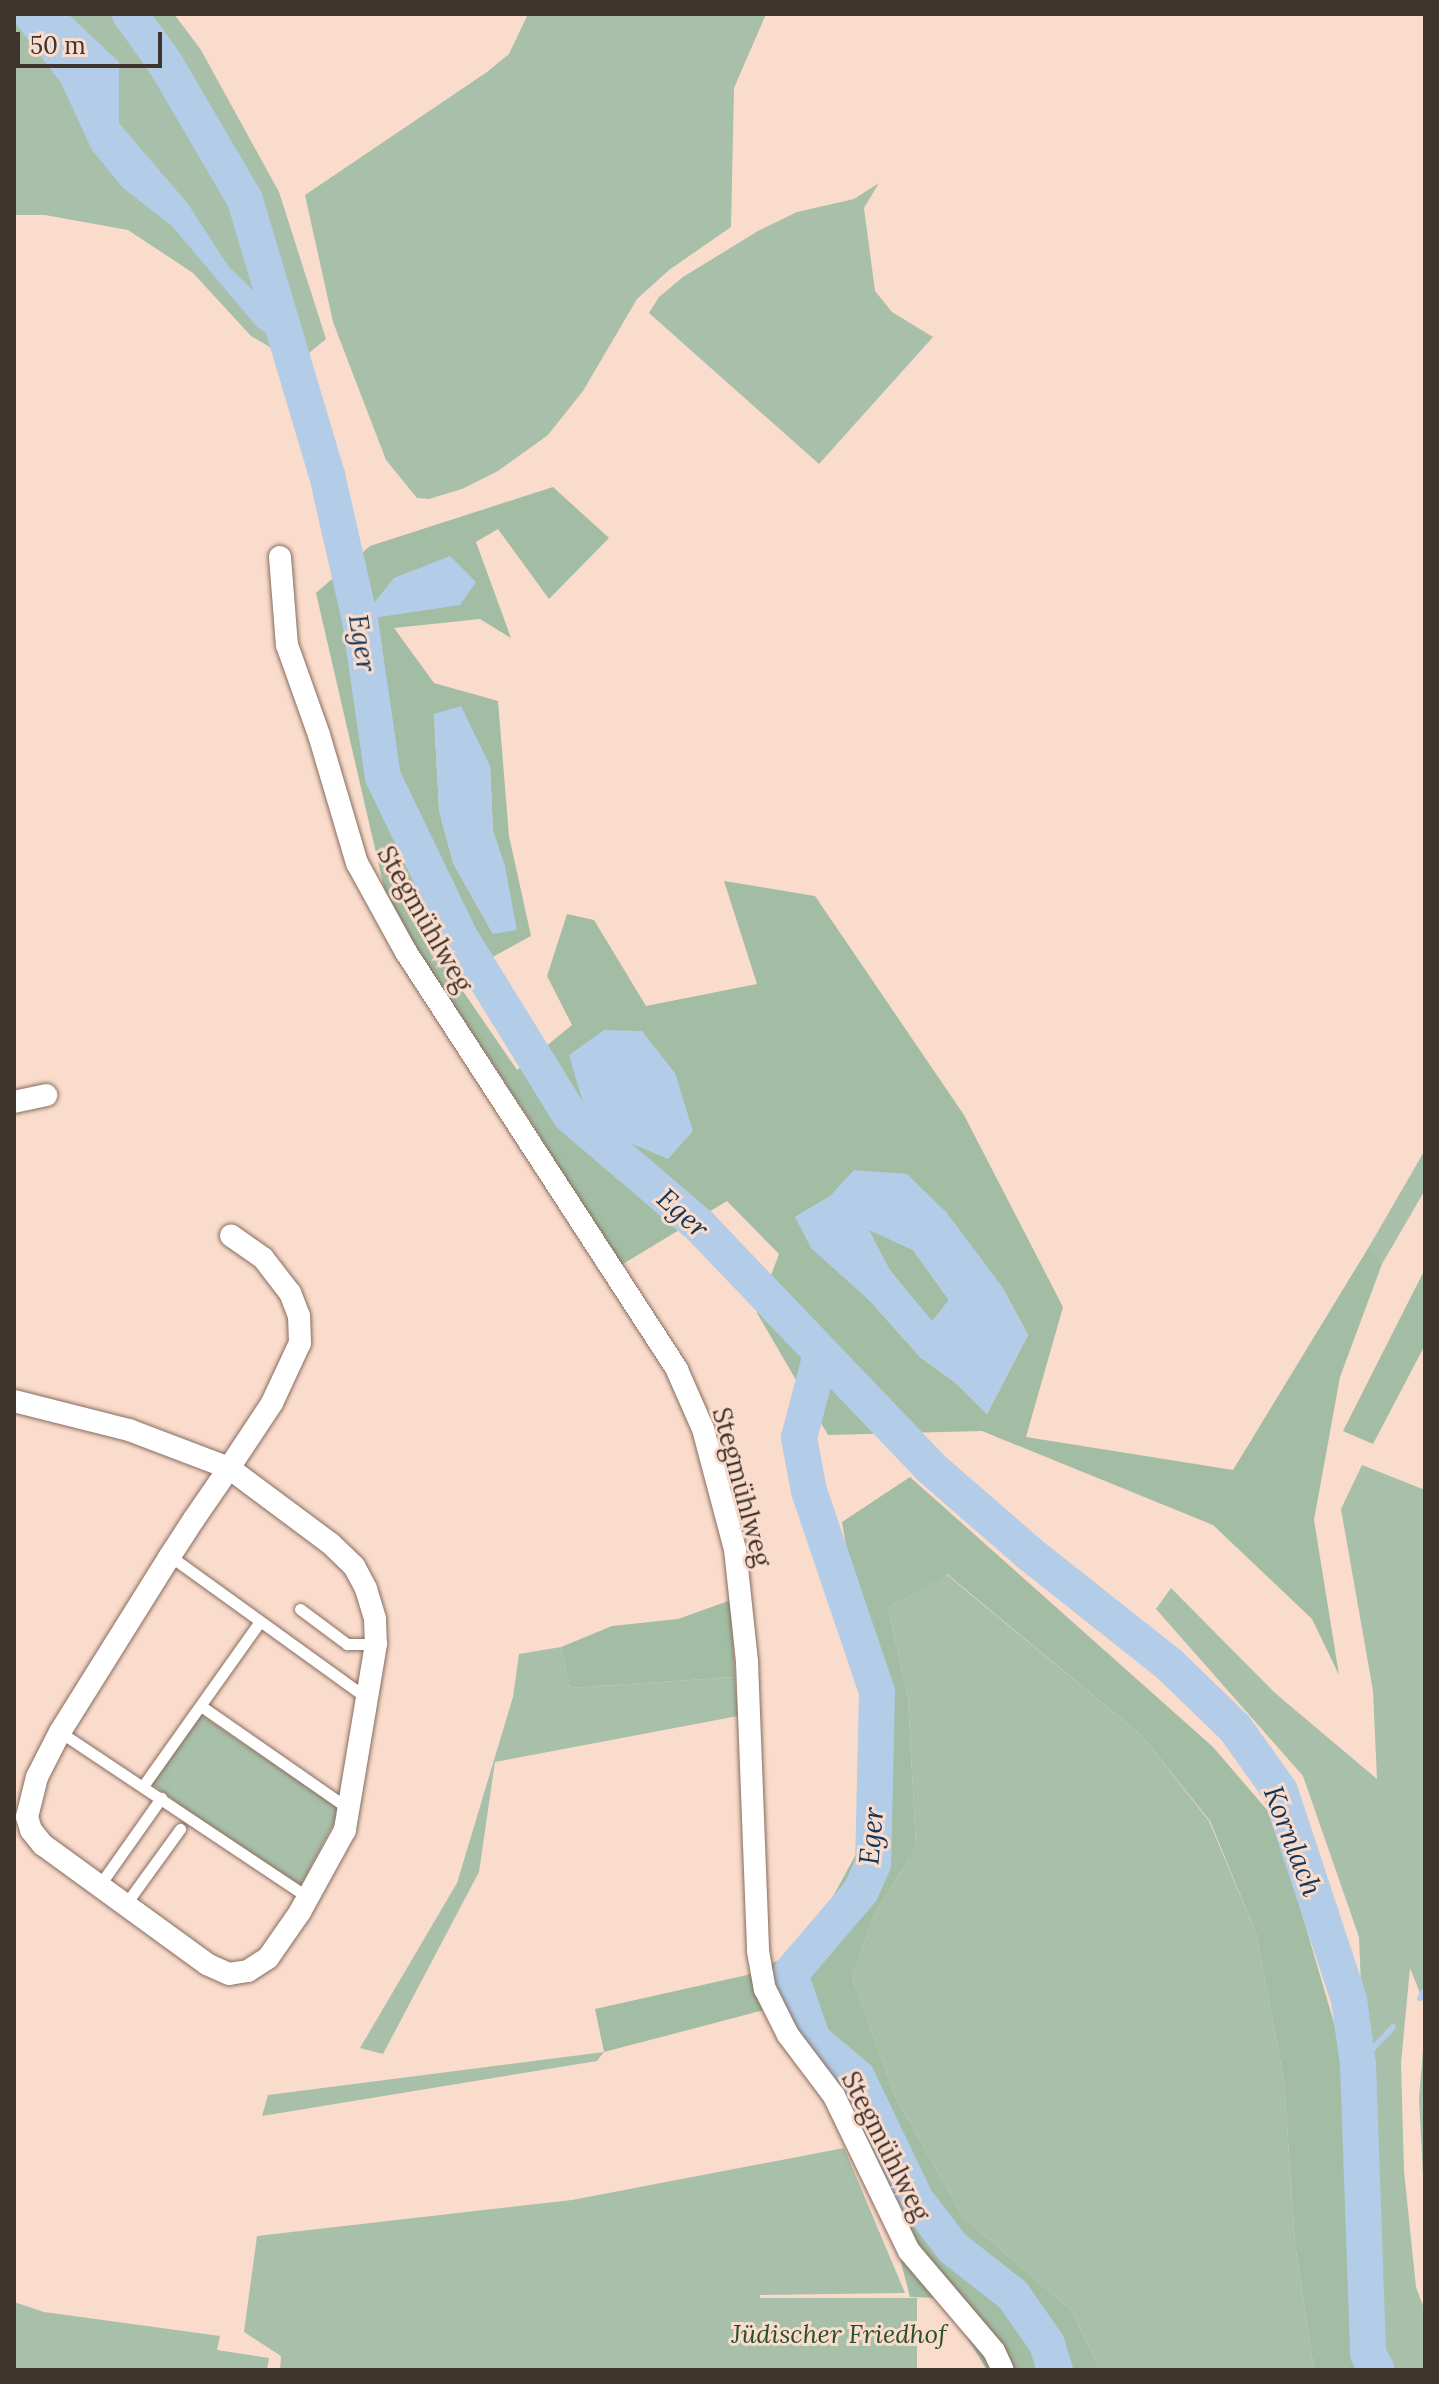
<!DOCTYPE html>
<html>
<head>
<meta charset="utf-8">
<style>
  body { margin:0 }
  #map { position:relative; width:1439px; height:2384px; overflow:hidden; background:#fadccc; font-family:Lora,serif }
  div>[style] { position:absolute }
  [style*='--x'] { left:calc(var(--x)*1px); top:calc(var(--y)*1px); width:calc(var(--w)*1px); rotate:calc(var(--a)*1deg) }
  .green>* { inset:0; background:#a8bfa9 }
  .forest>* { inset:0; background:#a2bda3 }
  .water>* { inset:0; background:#b3cce7 }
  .stream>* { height:6px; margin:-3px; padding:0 3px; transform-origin:3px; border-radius:3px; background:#b3cce7 }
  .river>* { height:36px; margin:-18px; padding:0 18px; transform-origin:18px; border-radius:18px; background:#b3cce7 }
  .roads { filter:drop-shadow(0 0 2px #876c5f) drop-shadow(0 0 2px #876c5f) }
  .service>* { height:11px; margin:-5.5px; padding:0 5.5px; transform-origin:5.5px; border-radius:5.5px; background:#fff }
  .minor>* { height:22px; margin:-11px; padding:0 11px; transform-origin:11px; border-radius:11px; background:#fff }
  span { translate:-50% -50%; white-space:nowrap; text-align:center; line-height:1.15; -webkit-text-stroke:6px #fadccc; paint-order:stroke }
  .street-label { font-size:26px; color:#3f332d }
  .park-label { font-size:26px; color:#28502c; font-style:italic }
  .water-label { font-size:28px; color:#11365a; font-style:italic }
  .frame { position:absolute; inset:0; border:16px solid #3f332d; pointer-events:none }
  .scale { position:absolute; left:16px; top:32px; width:146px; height:36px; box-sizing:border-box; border:4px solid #3f332d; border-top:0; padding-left:10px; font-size:24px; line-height:28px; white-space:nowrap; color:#3f332d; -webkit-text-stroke:6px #fadccc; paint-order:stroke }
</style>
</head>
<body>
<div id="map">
  <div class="green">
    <div style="clip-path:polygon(14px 14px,174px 14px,201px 50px,279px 192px,326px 339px,297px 363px,251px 336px,193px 273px,128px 230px,45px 215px,14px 215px)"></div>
    <div style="clip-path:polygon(528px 14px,766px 14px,734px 88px,731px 227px,669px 270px,637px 299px,583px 391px,548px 435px,498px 471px,462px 489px,429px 499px,417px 498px,386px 460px,333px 322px,305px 195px,487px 72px,509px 54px)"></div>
    <div style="clip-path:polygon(879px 183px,864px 208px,875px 291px,892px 312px,933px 337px,819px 464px,649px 313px,659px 297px,683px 277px,758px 231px,797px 212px,854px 199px)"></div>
    <div style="clip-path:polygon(1425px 1150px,1425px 1190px,1382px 1264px,1370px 1245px)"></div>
    <div style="clip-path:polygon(1362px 1465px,1425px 1490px,1425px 2006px,1410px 1968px,1401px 2063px,1404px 2171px,1416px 2287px,1425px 2311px,1425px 2370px,1387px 2370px,1376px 2352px,1359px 1937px,1303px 1776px,1156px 1609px,1171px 1588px,1275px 1693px,1377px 1779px,1373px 1691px,1341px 1509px)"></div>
    <div style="clip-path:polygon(946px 1574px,1142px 1736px,1209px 1821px,1256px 1933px,1284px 2081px,1295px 2244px,1314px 2370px,1100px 2370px,1072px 2311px,963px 2217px,895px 2096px,852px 1977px,874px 1916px,916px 1847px,908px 1697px,888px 1608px)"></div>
    <div style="clip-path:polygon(561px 1647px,570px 1688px,735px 1677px,738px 1716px,495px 1762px,479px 1872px,383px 2054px,360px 2048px,457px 1883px,513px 1697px,519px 1654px)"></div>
    <div style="clip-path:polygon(200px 1714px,341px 1810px,300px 1887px,204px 1823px,151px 1783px)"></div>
    <div style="clip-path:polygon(1425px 2026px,1425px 2214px,1419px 2099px)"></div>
    <div style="clip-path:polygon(604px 2052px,597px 2061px,262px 2116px,268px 2095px)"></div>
    <div style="clip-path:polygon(844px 2148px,905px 2293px,760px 2295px,759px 2347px,760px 2298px,917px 2298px,917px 2370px,280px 2370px,281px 2356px,244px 2332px,257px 2236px,572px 2200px)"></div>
    <div style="clip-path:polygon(14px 2302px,44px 2312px,220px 2336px,217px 2350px,269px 2358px,267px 2370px,14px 2370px)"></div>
  </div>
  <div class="forest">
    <div style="clip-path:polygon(evenodd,553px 487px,609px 538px,549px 599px,498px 529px,476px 542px,511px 638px,480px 619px,394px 628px,434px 683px,498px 701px,509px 836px,531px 936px,454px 978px,517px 1070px,572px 1025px,547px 976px,567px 914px,594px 920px,646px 1006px,757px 984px,724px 881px,815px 896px,964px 1115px,1063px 1307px,1026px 1437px,1233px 1470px,1370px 1245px,1382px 1264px,1340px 1377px,1314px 1520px,1339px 1675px,1312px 1619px,1213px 1525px,982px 1431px,828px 1435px,757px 1313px,779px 1254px,727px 1201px,618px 1267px,533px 1125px,388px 905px,316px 593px,370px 546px,553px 487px,434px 714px,490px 766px,493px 831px,505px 867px,493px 934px,453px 863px,439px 810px,434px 714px,553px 487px,829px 1197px,945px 1211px,1002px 1287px,1028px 1335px,987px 1414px,956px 1383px,921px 1358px,795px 1217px,829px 1197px)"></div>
    <div style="clip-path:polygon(868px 1229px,913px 1250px,949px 1300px,932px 1322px,889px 1269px)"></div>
    <div style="clip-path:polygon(1425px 1269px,1425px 1345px,1373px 1444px,1343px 1431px)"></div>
    <div style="clip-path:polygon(910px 1477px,1213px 1747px,1274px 1818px,1341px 2047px,1356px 2355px,1363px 2370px,1314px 2370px,1295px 2244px,1284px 2081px,1256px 1933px,1210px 1821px,1142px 1736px,947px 1574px,888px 1608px,908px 1697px,916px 1847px,874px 1916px,852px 1977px,895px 2096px,963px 2217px,1072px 2311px,1100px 2370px,987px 2370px,943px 2298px,910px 2297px,881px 2185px,834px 2077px,772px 2008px,604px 2052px,595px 2009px,747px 1975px,805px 1948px,868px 1832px,871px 1693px,842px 1522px)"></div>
    <div style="clip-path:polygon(731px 1600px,735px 1677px,570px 1688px,561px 1647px,612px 1626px,678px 1619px)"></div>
  </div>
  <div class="water">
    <div style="clip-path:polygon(14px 14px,68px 14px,119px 62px,119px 123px,188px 204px,228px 266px,277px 314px,288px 348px,257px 327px,172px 226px,123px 188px,92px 150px,61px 83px,14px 21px)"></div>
    <div style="clip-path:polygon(450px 556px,476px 582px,460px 605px,360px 620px,394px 578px)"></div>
    <div style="clip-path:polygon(461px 706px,490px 766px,493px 831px,505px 867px,517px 930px,493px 934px,453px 863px,439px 810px,434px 714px)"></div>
    <div style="clip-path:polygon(604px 1030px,642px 1031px,675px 1073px,693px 1131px,668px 1159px,630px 1143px,584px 1106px,569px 1055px)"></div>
    <div style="clip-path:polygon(evenodd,854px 1170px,907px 1174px,945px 1211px,1002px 1287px,1028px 1335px,987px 1414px,956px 1383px,921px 1358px,871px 1302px,811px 1248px,795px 1217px,829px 1197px,854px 1170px,869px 1230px,913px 1250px,949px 1300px,932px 1321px,889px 1269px,869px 1230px)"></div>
  </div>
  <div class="stream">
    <div style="--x:1420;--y:1998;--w:9;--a:-58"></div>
    <div style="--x:1358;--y:2064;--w:51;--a:-46.6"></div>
  </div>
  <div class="river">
    <div style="--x:130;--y:14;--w:60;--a:54.5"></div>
    <div style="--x:165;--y:63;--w:159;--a:59.7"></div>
    <div style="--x:245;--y:200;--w:287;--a:73.4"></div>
    <div style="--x:327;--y:475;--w:149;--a:77.2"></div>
    <div style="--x:360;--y:620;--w:159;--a:81.7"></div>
    <div style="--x:383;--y:777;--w:178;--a:64.3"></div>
    <div style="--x:460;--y:937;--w:209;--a:58.3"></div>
    <div style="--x:570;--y:1115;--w:171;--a:40.5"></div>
    <div style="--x:700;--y:1226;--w:333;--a:46.3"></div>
    <div style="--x:930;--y:1467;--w:133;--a:41"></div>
    <div style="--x:1030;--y:1554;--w:179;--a:38.4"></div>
    <div style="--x:1170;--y:1665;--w:91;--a:44.1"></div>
    <div style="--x:1235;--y:1728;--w:77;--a:54.5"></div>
    <div style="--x:1280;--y:1791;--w:220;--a:71.7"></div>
    <div style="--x:1349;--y:2000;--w:65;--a:82"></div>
    <div style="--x:1358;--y:2064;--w:290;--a:88"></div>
    <div style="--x:1368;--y:2354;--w:18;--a:61"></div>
    <div style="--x:821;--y:1354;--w:87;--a:104.7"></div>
    <div style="--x:799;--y:1438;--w:54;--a:79.3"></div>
    <div style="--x:809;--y:1491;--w:212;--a:71.3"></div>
    <div style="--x:877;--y:1692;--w:172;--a:91.3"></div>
    <div style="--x:873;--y:1864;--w:30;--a:114"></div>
    <div style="--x:861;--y:1891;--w:109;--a:130.5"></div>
    <div style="--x:790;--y:1974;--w:70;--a:70.8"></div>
    <div style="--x:813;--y:2040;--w:57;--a:40.1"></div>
    <div style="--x:857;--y:2077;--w:136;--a:64.4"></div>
    <div style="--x:916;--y:2200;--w:61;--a:52.4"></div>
    <div style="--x:953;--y:2248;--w:76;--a:38.1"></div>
    <div style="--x:1013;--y:2295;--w:60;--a:55.2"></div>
    <div style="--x:1047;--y:2344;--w:27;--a:73"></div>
  </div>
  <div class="roads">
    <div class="service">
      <div style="--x:170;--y:1556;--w:244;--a:35.8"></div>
      <div style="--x:300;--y:1609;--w:59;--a:36.7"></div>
      <div style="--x:347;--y:1644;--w:29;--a:0"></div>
      <div style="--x:201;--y:1706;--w:180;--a:34.8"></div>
      <div style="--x:60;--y:1732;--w:299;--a:33.7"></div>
      <div style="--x:143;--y:1786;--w:200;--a:-54.6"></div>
      <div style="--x:99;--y:1886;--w:108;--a:-54.8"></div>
      <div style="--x:125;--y:1905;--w:94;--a:-54.1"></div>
    </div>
    <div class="minor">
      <div style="--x:280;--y:557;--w:88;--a:85.5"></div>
      <div style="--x:287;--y:645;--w:96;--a:70.4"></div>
      <div style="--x:319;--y:735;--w:134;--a:73.5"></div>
      <div style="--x:357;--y:863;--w:102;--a:61.2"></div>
      <div style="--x:406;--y:952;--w:498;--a:57"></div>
      <div style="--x:677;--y:1370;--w:64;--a:66.2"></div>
      <div style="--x:703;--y:1429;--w:124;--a:75.1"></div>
      <div style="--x:735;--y:1549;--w:114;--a:83.9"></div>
      <div style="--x:747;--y:1662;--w:289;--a:87.8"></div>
      <div style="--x:758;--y:1951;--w:39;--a:80"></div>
      <div style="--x:765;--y:1989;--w:51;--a:63.4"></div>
      <div style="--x:788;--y:2035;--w:76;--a:53"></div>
      <div style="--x:834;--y:2096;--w:172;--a:64.2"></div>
      <div style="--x:909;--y:2251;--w:131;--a:49.6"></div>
      <div style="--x:994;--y:2351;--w:21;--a:65"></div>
      <div style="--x:14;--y:1102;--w:33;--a:-12"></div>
      <div style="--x:14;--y:1401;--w:119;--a:14.2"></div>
      <div style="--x:129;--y:1430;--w:107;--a:20.8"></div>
      <div style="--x:229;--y:1468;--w:127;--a:36.7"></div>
      <div style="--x:331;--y:1544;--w:32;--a:44"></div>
      <div style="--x:354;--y:1566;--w:26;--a:62"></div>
      <div style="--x:366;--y:1589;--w:31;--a:73"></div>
      <div style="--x:375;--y:1619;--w:25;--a:88"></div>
      <div style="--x:376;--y:1644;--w:189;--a:99.5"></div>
      <div style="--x:345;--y:1830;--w:94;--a:118.8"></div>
      <div style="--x:300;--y:1912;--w:56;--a:124.8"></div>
      <div style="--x:268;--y:1958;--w:24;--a:147"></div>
      <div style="--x:248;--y:1971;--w:19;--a:171"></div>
      <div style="--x:229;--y:1974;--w:24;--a:-156"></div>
      <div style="--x:207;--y:1964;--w:203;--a:-144"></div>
      <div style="--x:43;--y:1845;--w:19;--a:-129"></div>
      <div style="--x:31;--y:1830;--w:14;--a:-107"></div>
      <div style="--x:27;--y:1817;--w:41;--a:-76"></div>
      <div style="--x:37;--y:1777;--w:51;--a:-62.9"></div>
      <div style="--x:60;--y:1732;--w:208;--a:-58"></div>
      <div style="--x:170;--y:1556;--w:44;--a:-57"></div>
      <div style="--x:194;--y:1519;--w:62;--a:-55.5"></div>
      <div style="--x:229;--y:1468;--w:78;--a:-56.5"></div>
      <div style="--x:272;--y:1403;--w:66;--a:-65"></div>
      <div style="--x:300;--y:1343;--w:27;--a:-92"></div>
      <div style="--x:299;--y:1316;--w:25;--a:-111"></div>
      <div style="--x:290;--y:1293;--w:44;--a:-127.6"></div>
      <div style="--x:263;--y:1258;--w:39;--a:-145"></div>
    </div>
  </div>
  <div class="street-label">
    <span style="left:425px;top:919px;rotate:60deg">Stegmühlweg</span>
    <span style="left:742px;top:1487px;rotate:75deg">Stegmühlweg</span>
    <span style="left:886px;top:2146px;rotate:63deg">Stegmühlweg</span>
  </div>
  <div class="park-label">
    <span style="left:839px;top:2334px">Jüdischer Friedhof</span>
  </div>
  <div class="water-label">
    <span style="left:363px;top:643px;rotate:81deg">Eger</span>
    <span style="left:683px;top:1213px;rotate:42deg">Eger</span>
    <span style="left:871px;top:1836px;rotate:-85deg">Eger</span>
    <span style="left:1293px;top:1841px;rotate:69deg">Kornlach</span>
  </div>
  <div class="frame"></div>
  <div class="scale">50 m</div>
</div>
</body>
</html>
